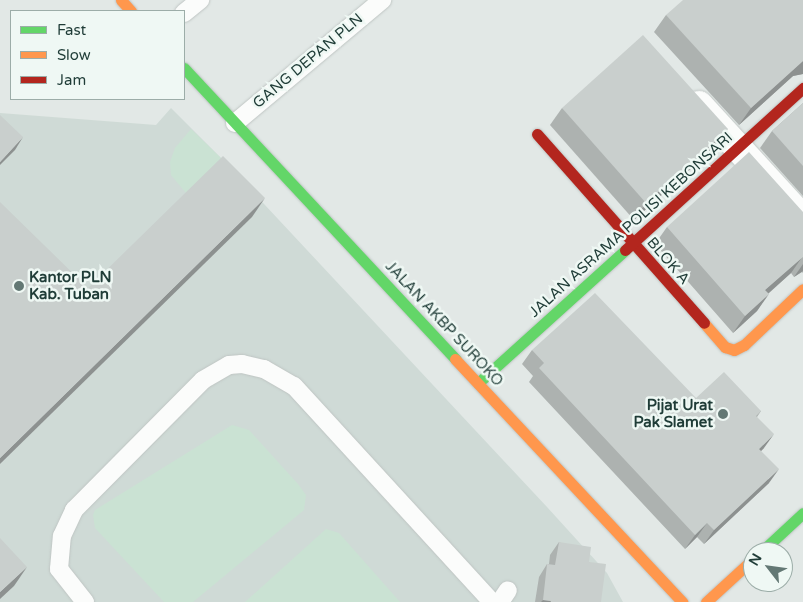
<!DOCTYPE html>
<html>
<head>
<meta charset="utf-8">
<style>
  body { margin:0 }
  #map { position:relative; width:803px; height:602px; overflow:hidden; background:#e2e8e6; font-family:"Varela Round",sans-serif }
  div>[style] { position:absolute }
  [style*='--x'] { left:calc(var(--x)*1px); top:calc(var(--y)*1px); width:calc(var(--w)*1px); rotate:calc(var(--a)*1deg) }
  .built>* { inset:0; background:#cfdad6 }
  .green>* { inset:0; background:#cae2d3 }
  .roads { filter:drop-shadow(0 0 1px #bfc5c3) drop-shadow(0 0 1px #bfc5c3) }
  .lane>* { height:18px; margin:-9px; padding:0 9px; transform-origin:9px; border-radius:9px; background:#fbfcfb }
  .street>* { height:28px; margin:-14px; padding:0 14px; transform-origin:14px; border-radius:14px; background:#fbfcfb }
  .fast>* { height:11px; margin:-5.5px; padding:0 5.5px; transform-origin:5.5px; border-radius:5.5px; background:#63d668 }
  .slow>* { height:11px; margin:-5.5px; padding:0 5.5px; transform-origin:5.5px; border-radius:5.5px; background:#ff974d }
  .jam>* { height:11px; margin:-5.5px; padding:0 5.5px; transform-origin:5.5px; border-radius:5.5px; background:#b3261e }
  .wall>* { inset:0; background:#adb2b0 }
  .shaded-wall>* { inset:0; background:#8d9190 }
  .building>* { inset:0; background:#c9cfcd }
  .dots>* { width:14px; height:14px; translate:-50% -50%; box-sizing:border-box; border:2px solid #eff8f4; border-radius:50% }
  span { translate:-50% -50%; white-space:nowrap; text-align:center; line-height:1.15; -webkit-text-stroke:5px #eff8f4; paint-order:stroke }
  .street-label { font-size:15px; color:#1f3c37 }
  .poi-label { font-size:15px; color:#1f3c37; font-weight:700 }
  .left { translate:0 -50%; text-align:left }
  .right { translate:-100% -50%; text-align:right }
  .legend { position:absolute; left:10px; top:10px; width:175px; height:90px; box-sizing:border-box; background:#eff8f4; border:1px solid #9cada8; margin:0; padding:6px 9px; list-style:none; font-size:15px; color:#1f3c37 }
  .legend li { display:flex; align-items:center; gap:10px; height:25px }
  .legend b { width:25px; border:1px solid #9cada8 }
  .north { position:absolute; left:743px; top:542px; width:50px; height:50px; box-sizing:border-box; background:#eff8f4; border:1px solid #9cada8; border-radius:50%; rotate:300deg; font-size:14px; font-weight:700; line-height:20px; text-align:center; color:#1f3c37 }
  .north::after { content:''; display:block; margin:auto; width:18px; height:22px; background:#637874; clip-path:polygon(50% 0,100% 100%,50% 72%,0 100%) }
</style>
</head>
<body>
<div id="map">
  <div class="built">
    <div style="clip-path:polygon(171px 108px,222px 159px,547px 507px,607px 573px,623px 602px,0 602px,0 113px,156px 125px)"></div>
  </div>
  <div class="green">
    <div style="clip-path:polygon(191px 129px,222px 159px,186px 193px,171px 175px,170px 162px,175px 148px)"></div>
    <div style="clip-path:polygon(232px 425px,249px 430px,298px 484px,306px 495px,304px 510px,193px 602px,164px 602px,95px 528px,93px 515px,95px 510px)"></div>
    <div style="clip-path:polygon(326px 529px,339px 533px,400px 602px,245px 602px)"></div>
  </div>
  <div class="roads">
    <div class="lane">
      <div style="--x:184;--y:13;--w:21;--a:-39"></div>
      <div style="--x:235;--y:123;--w:192;--a:-39.9"></div>
      <div style="--x:85;--y:602;--w:42;--a:-128.2"></div>
      <div style="--x:59;--y:569;--w:33;--a:-85"></div>
      <div style="--x:62;--y:536;--w:29;--a:-65"></div>
      <div style="--x:74;--y:510;--w:183;--a:-45.2"></div>
      <div style="--x:203;--y:380;--w:30;--a:-30"></div>
      <div style="--x:229;--y:365;--w:13;--a:-4"></div>
      <div style="--x:242;--y:364;--w:23;--a:13"></div>
      <div style="--x:264;--y:369;--w:34;--a:30"></div>
      <div style="--x:294;--y:386;--w:293;--a:47.5"></div>
      <div style="--x:500;--y:602;--w:14;--a:-56"></div>
    </div>
    <div class="street">
      <div style="--x:699;--y:105;--w:154;--a:47.6"></div>
    </div>
    <div class="fast">
      <div style="--x:184;--y:68;--w:398;--a:47"></div>
      <div style="--x:478;--y:383;--w:198;--a:-42.1"></div>
      <div style="--x:761;--y:552;--w:57;--a:-42.9"></div>
    </div>
    <div class="slow">
      <div style="--x:121;--y:0;--w:15;--a:48"></div>
      <div style="--x:704;--y:323;--w:32;--a:49"></div>
      <div style="--x:725;--y:347;--w:9;--a:18"></div>
      <div style="--x:734;--y:350;--w:11;--a:-27"></div>
      <div style="--x:744;--y:345;--w:81;--a:-43.5"></div>
      <div style="--x:455;--y:359;--w:333;--a:46.9"></div>
      <div style="--x:706;--y:602;--w:64;--a:-42.5"></div>
    </div>
    <div class="jam">
      <div style="--x:537;--y:134;--w:252;--a:48.5"></div>
      <div style="--x:625;--y:250;--w:241;--a:-42.3"></div>
    </div>
  </div>
  <div class="wall">
    <div style="clip-path:polygon(803px 0,803px 74px,793px 76px,739px 125px,654px 32px,666px 15px)"></div>
    <div style="clip-path:polygon(803px 103px,803px 196px,760px 148px,772px 131px)"></div>
    <div style="clip-path:polygon(562px 108px,716px 146px,634px 220px,550px 125px)"></div>
    <div style="clip-path:polygon(803px 212px,803px 273px,802px 272px,794px 277px,791px 273px,768px 294px,757px 311px,733px 333px,655px 244px,667px 227px)"></div>
    <div style="clip-path:polygon(532px 350px,696px 398px,761px 411px,757px 417px,764px 448px,761px 451px,769px 483px,704px 544px,697px 537px,685px 549px,529px 382px,533px 376px,522px 364px)"></div>
    <div style="clip-path:polygon(559px 542px,589px 562px,601px 602px,535px 602px,539px 577px,547px 564px,549px 564px,550px 555px)"></div>
  </div>
  <div class="shaded-wall">
    <div style="clip-path:polygon(803px 61px,803px 74px,793px 76px,739px 125px,751px 108px)"></div>
    <div style="clip-path:polygon(728px 129px,716px 146px,634px 220px,646px 203px)"></div>
    <div style="clip-path:polygon(23px 137px,15px 150px,0 165px,0 162px)"></div>
    <div style="clip-path:polygon(265px 198px,252px 217px,0 464px,0 458px)"></div>
    <div style="clip-path:polygon(803px 256px,791px 273px,753px 307px,765px 290px)"></div>
    <div style="clip-path:polygon(803px 264px,803px 271px,794px 277px)"></div>
    <div style="clip-path:polygon(769px 294px,757px 311px,733px 333px,745px 316px)"></div>
    <div style="clip-path:polygon(774px 434px,764px 448px,749px 463px,759px 449px)"></div>
    <div style="clip-path:polygon(779px 469px,769px 483px,704px 544px,714px 530px)"></div>
    <div style="clip-path:polygon(707px 523px,697px 537px,685px 549px,695px 535px)"></div>
    <div style="clip-path:polygon(27px 567px,14px 586px,0 599px,0 592px)"></div>
    <div style="clip-path:polygon(543px 600px,551px 601px,550px 602px,541px 602px)"></div>
  </div>
  <div class="building">
    <div style="clip-path:polygon(683px 0,803px 0,803px 61px,751px 108px,666px 15px)"></div>
    <div style="clip-path:polygon(643px 35px,728px 129px,646px 203px,562px 108px)"></div>
    <div style="clip-path:polygon(803px 103px,803px 166px,772px 131px)"></div>
    <div style="clip-path:polygon(0 115px,23px 137px,0 162px)"></div>
    <div style="clip-path:polygon(749px 152px,803px 212px,803px 257px,765px 290px,769px 294px,745px 316px,667px 227px)"></div>
    <div style="clip-path:polygon(223px 156px,265px 198px,0 458px,0 202px,88px 288px)"></div>
    <div style="clip-path:polygon(595px 293px,696px 398px,724px 372px,761px 411px,756px 416px,774px 434px,759px 449px,779px 469px,714px 530px,707px 523px,695px 535px,539px 368px,544px 363px,532px 350px)"></div>
    <div style="clip-path:polygon(0 538px,27px 567px,0 592px)"></div>
    <div style="clip-path:polygon(559px 542px,591px 547px,589px 562px,606px 564px,601px 602px,551px 602px,551px 601px,543px 600px,547px 564px,555px 565px)"></div>
  </div>
  <div class="dots">
    <div style="left:19px;top:286px;background:#637874"></div>
    <div style="left:723px;top:414px;background:#637874"></div>
  </div>
  <div class="street-label">
    <span style="left:308px;top:61px;rotate:-40deg">GANG DEPAN PLN</span>
    <span style="left:631px;top:225px;rotate:-42deg">JALAN ASRAMA POLISI KEBONSARI</span>
    <span style="left:668px;top:261px;rotate:49deg">BLOK A</span>
    <span style="left:444px;top:324px;rotate:47deg">JALAN AKBP SUROKO</span>
  </div>
  <div class="poi-label">
    <span class="left" style="left:29px;top:286px">Kantor PLN<br>Kab. Tuban</span>
    <span class="right" style="left:713px;top:414px">Pijat Urat<br>Pak Slamet</span>
  </div>
  <ul class="legend">
  <li><b style="height:6px;background:#63d668"></b>Fast</li>
  <li><b style="height:6px;background:#ff974d"></b>Slow</li>
  <li><b style="height:6px;background:#b3261e"></b>Jam</li>
  </ul>
  <div class="north">N</div>
</div>
</body>
</html>
